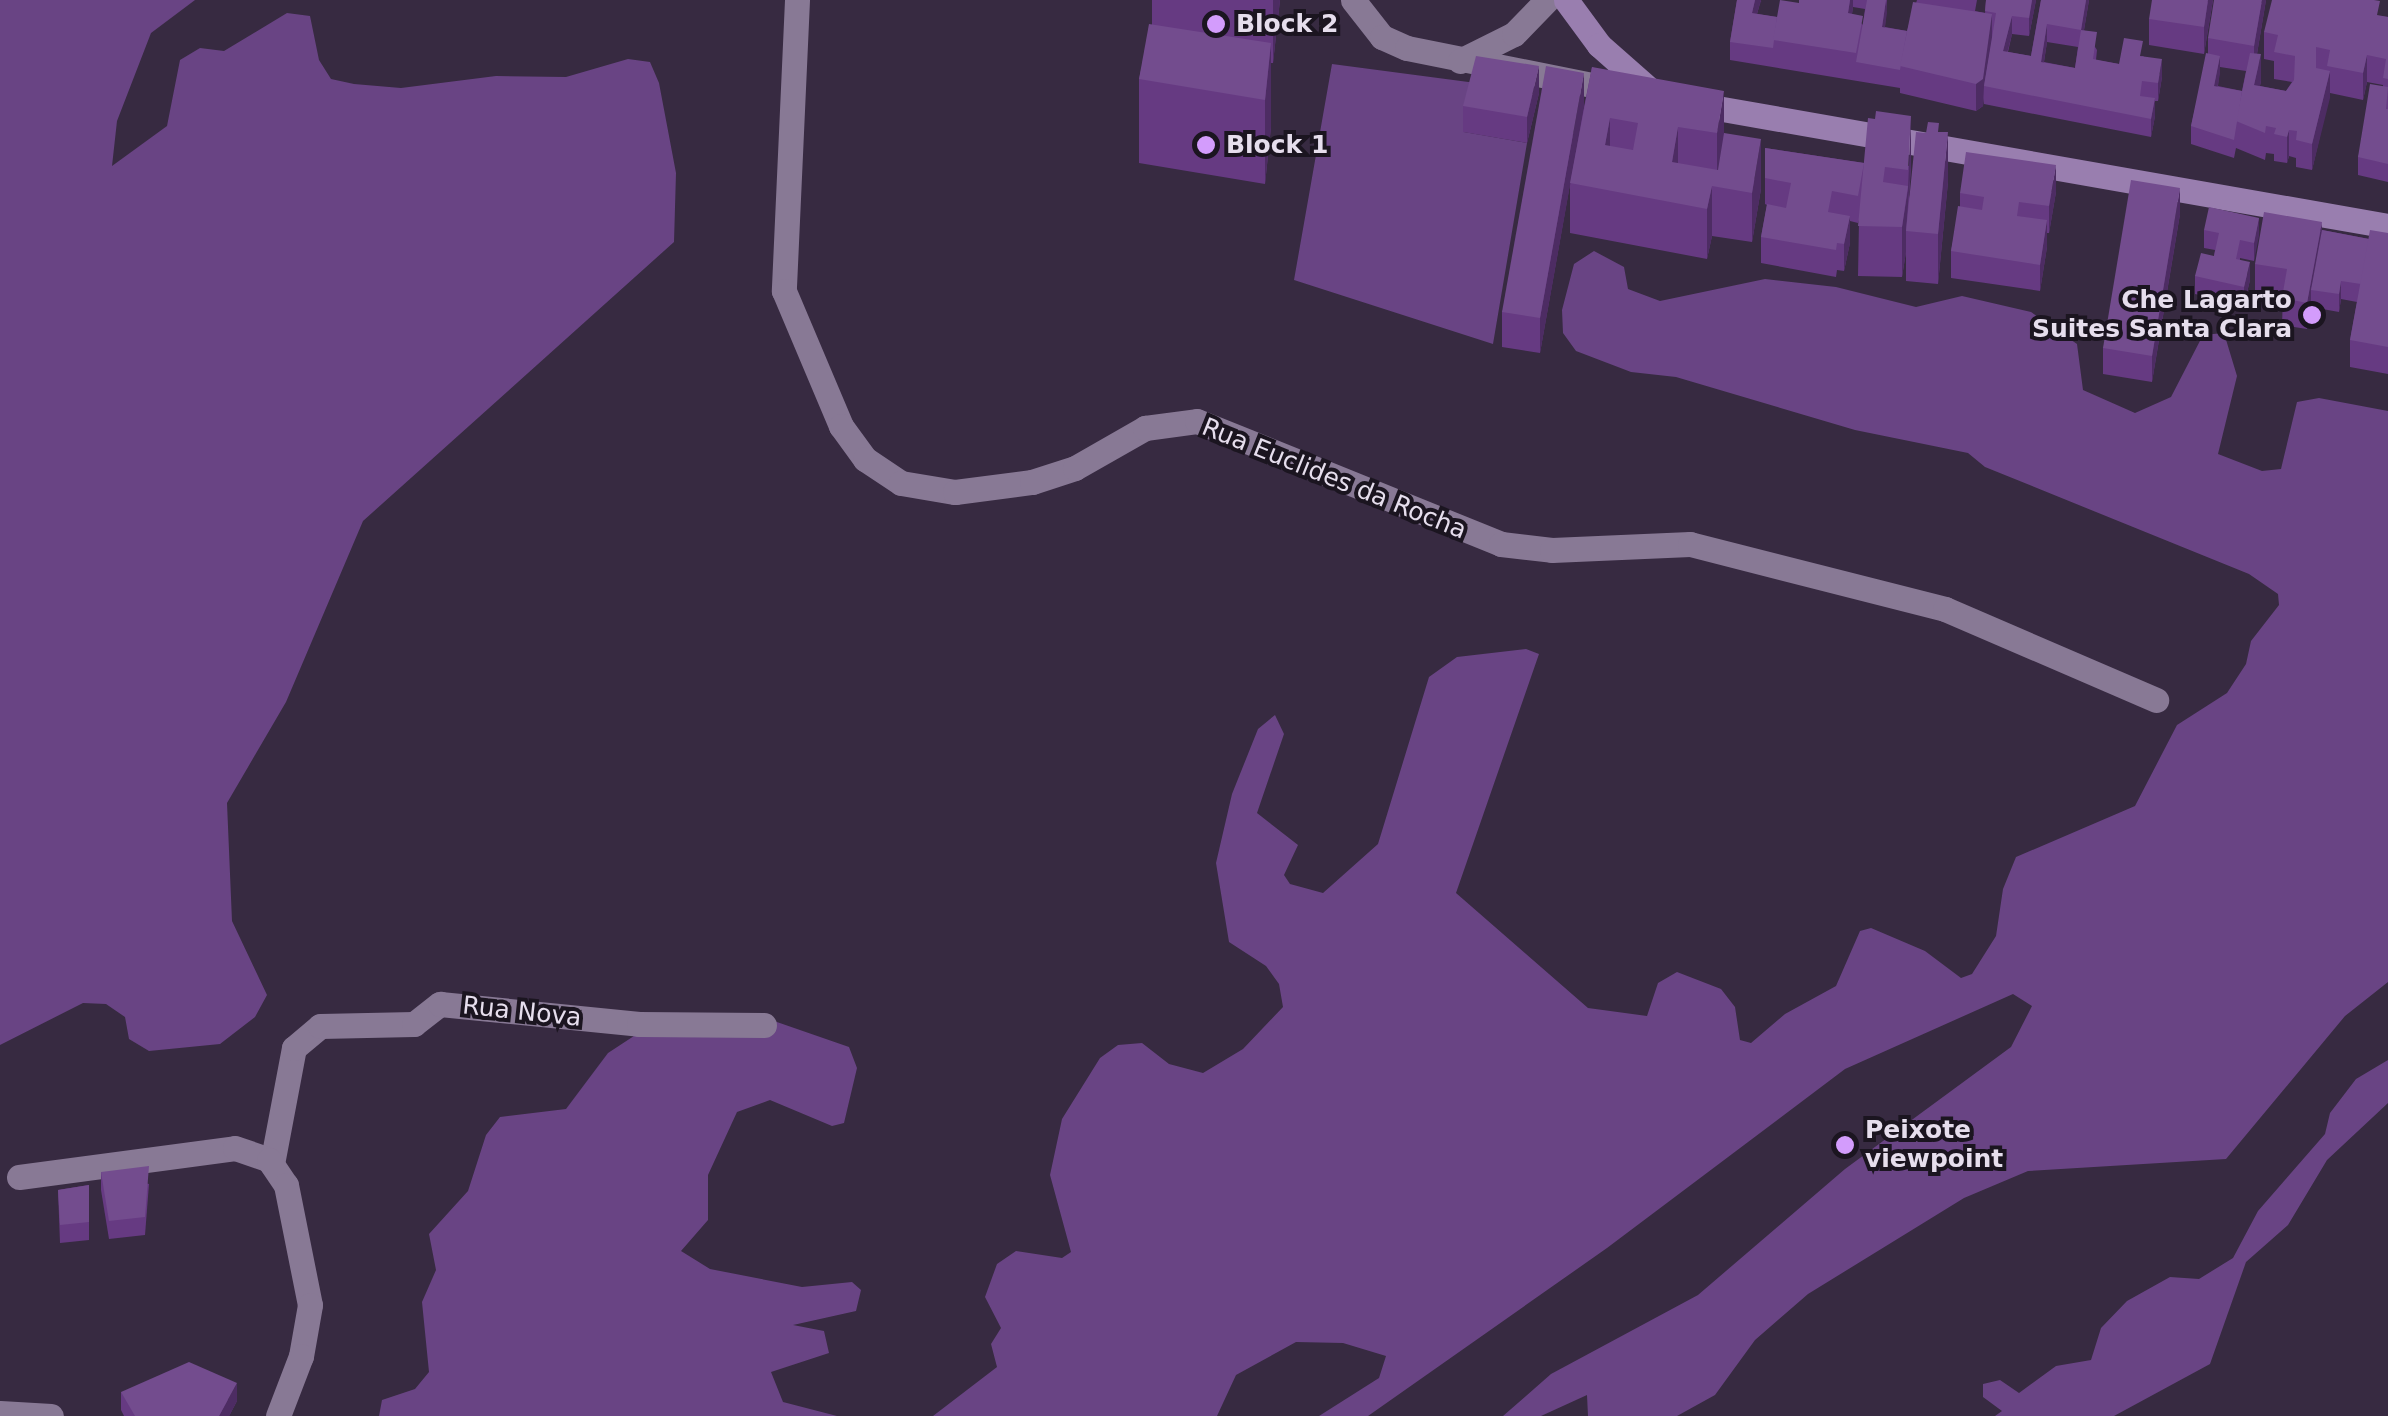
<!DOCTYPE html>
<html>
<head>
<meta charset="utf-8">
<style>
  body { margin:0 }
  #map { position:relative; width:2388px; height:1416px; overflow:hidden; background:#372a41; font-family:"DejaVu Sans",sans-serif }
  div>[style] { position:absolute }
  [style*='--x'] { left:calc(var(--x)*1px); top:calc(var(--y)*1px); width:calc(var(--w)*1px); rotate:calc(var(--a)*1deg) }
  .green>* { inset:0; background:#694484 }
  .minor>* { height:25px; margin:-12.5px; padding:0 12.5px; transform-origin:12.5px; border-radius:12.5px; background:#887995 }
  .secondary>* { height:25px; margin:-12.5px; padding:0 12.5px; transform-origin:12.5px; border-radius:12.5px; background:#997eaf }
  .wall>* { inset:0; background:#663a82 }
  .shaded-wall>* { inset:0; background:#4d2c63 }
  .building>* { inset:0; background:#734c8e }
  .dots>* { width:28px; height:28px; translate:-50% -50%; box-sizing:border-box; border:5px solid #1b1520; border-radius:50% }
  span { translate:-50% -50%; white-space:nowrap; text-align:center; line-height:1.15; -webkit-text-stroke:8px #1b1520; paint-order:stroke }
  .poi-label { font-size:25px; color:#e6deed; font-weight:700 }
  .left { translate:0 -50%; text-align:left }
  .right { translate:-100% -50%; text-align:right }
  .street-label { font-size:25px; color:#e6deed }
</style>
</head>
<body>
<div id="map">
  <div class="green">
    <div style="clip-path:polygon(0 0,195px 0,151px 33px,117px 121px,112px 166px,167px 126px,180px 60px,200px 48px,224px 51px,287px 13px,310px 16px,319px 60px,331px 79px,354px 84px,401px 88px,496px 76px,566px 77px,628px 59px,650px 62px,659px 83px,676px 173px,674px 242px,363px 521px,286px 702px,227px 803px,232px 921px,267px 995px,255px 1017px,220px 1044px,149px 1051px,129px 1039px,125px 1017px,106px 1004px,83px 1003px,0 1045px)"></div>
    <div style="clip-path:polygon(1332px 64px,1476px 83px,1464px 132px,1527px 143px,1493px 344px,1294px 280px)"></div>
    <div style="clip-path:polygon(1594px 251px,1624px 267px,1628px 289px,1660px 301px,1765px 279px,1836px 287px,1916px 307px,1962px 296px,2031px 312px,2077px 344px,2083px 390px,2135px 413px,2171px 397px,2203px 335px,2224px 333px,2237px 376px,2218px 454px,2262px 471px,2281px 469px,2297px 402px,2319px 398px,2388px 411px,2388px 982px,2345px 1016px,2226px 1159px,2028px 1171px,1964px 1198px,1808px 1294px,1755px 1340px,1715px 1395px,1677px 1416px,1588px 1416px,1587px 1395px,1541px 1416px,1503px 1416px,1551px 1374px,1698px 1295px,1845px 1169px,2011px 1047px,2032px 1006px,2013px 994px,1845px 1069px,1607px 1248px,1368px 1416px,1319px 1416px,1379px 1378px,1386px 1356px,1343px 1343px,1296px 1342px,1236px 1375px,1217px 1416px,933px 1416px,997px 1367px,991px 1344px,1001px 1328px,985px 1297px,997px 1264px,1016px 1251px,1062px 1258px,1071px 1252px,1050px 1175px,1062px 1119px,1100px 1058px,1118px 1045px,1142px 1043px,1169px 1064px,1203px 1073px,1243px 1049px,1283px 1007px,1279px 984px,1266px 966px,1229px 942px,1216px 863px,1232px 794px,1258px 729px,1275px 715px,1284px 734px,1257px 813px,1298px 845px,1284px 875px,1290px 884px,1323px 893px,1378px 844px,1429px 677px,1457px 657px,1526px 649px,1539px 654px,1456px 893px,1588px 1008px,1647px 1016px,1658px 983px,1677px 972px,1721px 989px,1735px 1007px,1740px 1040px,1751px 1043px,1785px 1014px,1836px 986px,1860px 931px,1871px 928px,1925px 951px,1961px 978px,1972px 974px,1996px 936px,2003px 889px,2016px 857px,2135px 806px,2177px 725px,2227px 693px,2246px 664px,2251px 641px,2279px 605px,2278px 594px,2249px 574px,1985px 467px,1968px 453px,1855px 430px,1676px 377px,1631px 372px,1576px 351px,1563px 333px,1562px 310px,1574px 264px)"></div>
    <div style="clip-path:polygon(774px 1021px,849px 1047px,857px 1068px,844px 1123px,832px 1126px,770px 1100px,737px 1112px,708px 1175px,708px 1220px,681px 1251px,710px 1269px,802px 1287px,852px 1282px,861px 1290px,856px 1311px,793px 1325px,824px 1331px,829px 1353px,771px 1372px,783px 1402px,837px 1416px,379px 1416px,382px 1400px,415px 1389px,429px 1372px,422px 1302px,436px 1270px,429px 1234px,468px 1191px,486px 1135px,500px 1117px,566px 1109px,608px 1053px,637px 1034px)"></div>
    <div style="clip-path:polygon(2388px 1060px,2388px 1103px,2327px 1160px,2288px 1225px,2246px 1262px,2210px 1364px,2114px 1416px,1995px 1416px,2002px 1411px,1983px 1397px,1983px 1384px,2000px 1380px,2019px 1393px,2056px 1366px,2091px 1360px,2101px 1328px,2127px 1301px,2170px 1277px,2199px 1279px,2233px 1258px,2258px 1211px,2325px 1134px,2330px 1113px,2356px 1079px)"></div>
  </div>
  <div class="minor">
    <div style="--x:797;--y:0;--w:291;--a:92.6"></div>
    <div style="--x:784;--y:291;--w:147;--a:67.1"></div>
    <div style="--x:841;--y:426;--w:41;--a:54"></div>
    <div style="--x:865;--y:459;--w:43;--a:33.7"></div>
    <div style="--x:901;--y:483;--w:55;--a:9.5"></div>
    <div style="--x:955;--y:492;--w:78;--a:-7.4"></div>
    <div style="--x:1032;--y:482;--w:45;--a:-18"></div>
    <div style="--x:1075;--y:468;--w:81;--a:-29.7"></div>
    <div style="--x:1145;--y:428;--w:52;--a:-7.7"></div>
    <div style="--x:1197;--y:421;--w:328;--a:22"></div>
    <div style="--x:1501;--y:544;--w:51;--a:6.7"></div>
    <div style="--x:1552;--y:550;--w:138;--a:-2.5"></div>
    <div style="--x:1690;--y:544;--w:263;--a:14.3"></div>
    <div style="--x:1945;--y:609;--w:230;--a:23.3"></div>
    <div style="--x:1353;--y:0;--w:47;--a:51.9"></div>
    <div style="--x:1382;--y:37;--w:27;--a:24"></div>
    <div style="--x:1407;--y:48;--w:219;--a:11.3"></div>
    <div style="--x:1460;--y:61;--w:60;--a:-26.6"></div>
    <div style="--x:1514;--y:34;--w:47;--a:-45.9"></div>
    <div style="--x:272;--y:1164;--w:118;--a:-79.3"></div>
    <div style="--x:294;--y:1048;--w:34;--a:-40"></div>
    <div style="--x:320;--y:1026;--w:94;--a:-1.2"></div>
    <div style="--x:414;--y:1024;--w:33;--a:-38"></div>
    <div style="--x:440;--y:1004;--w:200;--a:5.7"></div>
    <div style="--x:639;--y:1024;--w:125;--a:0.5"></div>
    <div style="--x:19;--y:1177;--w:218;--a:-7.6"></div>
    <div style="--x:235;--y:1148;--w:36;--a:19"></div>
    <div style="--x:269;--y:1160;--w:30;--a:56"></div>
    <div style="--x:286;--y:1185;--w:122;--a:78.7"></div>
    <div style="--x:310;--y:1305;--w:52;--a:100"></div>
    <div style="--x:301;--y:1356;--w:64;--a:111"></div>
    <div style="--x:0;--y:1413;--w:51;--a:3.4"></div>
  </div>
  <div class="secondary">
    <div style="--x:1566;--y:0;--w:56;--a:53.7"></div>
    <div style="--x:1599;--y:45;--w:69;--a:41.5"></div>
    <div style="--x:1694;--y:104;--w:705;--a:9.97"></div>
  </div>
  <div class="wall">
    <div style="clip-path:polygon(1152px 0,1280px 0,1273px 63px,1271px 63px,1271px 127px,1265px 184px,1139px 163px,1139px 79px,1152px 24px)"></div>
    <div style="clip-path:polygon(evenodd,1737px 0,1761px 0,1757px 14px,1777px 17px,1799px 3px,1799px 0,1887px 0,1885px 27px,1907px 31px,1917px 0,1977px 0,1975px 11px,1985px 13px,1986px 0,2036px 0,2029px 36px,2012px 34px,2008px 52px,2031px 56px,2041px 0,2089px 0,2084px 30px,2097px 50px,2096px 60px,2119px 64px,2143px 56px,2162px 77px,2158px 101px,2155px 101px,2155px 116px,2151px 137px,1984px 104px,1984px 98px,1983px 106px,1976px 111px,1900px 93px,1900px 88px,1730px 60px,1730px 42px,1737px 0,1853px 7px,1865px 9px,1863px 25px,1852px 14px,1853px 7px,1737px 0,2047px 42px,2078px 47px,2075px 68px,2044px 62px,2047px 42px)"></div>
    <div style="clip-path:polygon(2213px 0,2204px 54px,2149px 45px,2149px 19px)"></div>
    <div style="clip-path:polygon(evenodd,2266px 0,2257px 54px,2261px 81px,2260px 86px,2286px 91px,2292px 82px,2274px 79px,2274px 61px,2264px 59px,2264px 32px,2380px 16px,2388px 17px,2388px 182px,2358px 175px,2358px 157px,2383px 86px,2383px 85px,2367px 82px,2363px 100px,2330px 93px,2312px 170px,2296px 167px,2296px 158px,2289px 156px,2287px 163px,2274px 161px,2274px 154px,2266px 153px,2265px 160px,2236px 148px,2234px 158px,2191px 144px,2191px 126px,2208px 54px,2208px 38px,2266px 0,2220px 67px,2246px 71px,2242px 91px,2218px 86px,2220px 67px)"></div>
    <div style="clip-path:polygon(1592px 67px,1724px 133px,1761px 189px,1752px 242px,1712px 236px,1707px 259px,1570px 233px,1570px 184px,1540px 353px,1502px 347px,1502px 312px,1584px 107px)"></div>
    <div style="clip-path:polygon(1539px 93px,1527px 143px,1463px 132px,1463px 106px)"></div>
    <div style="clip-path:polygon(1939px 132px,1948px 182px,1938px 284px,1906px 281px,1906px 252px,1902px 277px,1858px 276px,1859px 220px,1858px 223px,1850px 221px,1850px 243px,1844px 271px,1837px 270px,1836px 277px,1761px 263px,1761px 237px,1767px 205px,1765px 204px,1765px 148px,1864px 163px,1911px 166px,1909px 199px,1926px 133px)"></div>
    <div style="clip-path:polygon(2056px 192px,2049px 233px,2047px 233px,2047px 247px,2040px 291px,1951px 278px,1951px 251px,1960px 207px,1960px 193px)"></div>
    <div style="clip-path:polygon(2180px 214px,2152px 382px,2103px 374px,2103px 348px)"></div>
    <div style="clip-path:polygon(2259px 218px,2254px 261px,2240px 258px,2240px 260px,2250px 280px,2244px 305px,2195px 294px,2195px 276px,2214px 256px,2215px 250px,2204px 248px,2204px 230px)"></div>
    <div style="clip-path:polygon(2322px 230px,2369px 239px,2388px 233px,2388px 374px,2350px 367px,2350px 340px,2357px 302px,2341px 299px,2339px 312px,2311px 307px,2307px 329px,2282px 325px,2283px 295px,2255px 290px,2255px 264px)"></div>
    <div style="clip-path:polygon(101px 1172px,149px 1184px,145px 1235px,109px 1239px,101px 1190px)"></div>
    <div style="clip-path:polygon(89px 1185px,89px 1240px,60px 1243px,58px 1190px)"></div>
    <div style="clip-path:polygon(121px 1392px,237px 1401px,229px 1416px,124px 1416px,121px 1410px)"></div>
  </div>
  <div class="shaded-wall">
    <div style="clip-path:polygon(1273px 0,1280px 0,1273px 63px)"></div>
    <div style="clip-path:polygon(1755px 0,1761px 0,1752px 31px,1752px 13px)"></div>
    <div style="clip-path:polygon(1850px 0,1853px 0,1853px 7px,1848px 40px,1848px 13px)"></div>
    <div style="clip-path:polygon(1886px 0,1887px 13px,1882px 45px,1882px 27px)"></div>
    <div style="clip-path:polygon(2032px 0,2036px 0,2029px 36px,2029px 18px)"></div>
    <div style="clip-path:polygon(2086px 0,2089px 0,2081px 48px,2081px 30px)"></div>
    <div style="clip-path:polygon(2208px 0,2213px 0,2204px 54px,2204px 27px)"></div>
    <div style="clip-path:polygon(2262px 0,2266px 0,2254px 72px,2254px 46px)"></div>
    <div style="clip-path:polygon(1992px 14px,1992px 40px,1984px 86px,1983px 106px,1976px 111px,1976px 84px)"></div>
    <div style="clip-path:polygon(2012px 16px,2012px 34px,2003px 69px,2003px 51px)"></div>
    <div style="clip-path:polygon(2047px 24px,2047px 42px,2041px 80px,2041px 62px)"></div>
    <div style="clip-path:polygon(1271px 43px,1271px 127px,1265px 184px,1265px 100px)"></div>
    <div style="clip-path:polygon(2261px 54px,2261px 81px,2254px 111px,2254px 85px)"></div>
    <div style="clip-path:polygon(2367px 55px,2367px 82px,2363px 100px,2363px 73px)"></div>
    <div style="clip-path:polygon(2220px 56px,2220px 74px,2214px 104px,2214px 86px)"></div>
    <div style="clip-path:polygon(2162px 59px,2162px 77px,2158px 101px,2158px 83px)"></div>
    <div style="clip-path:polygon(1539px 66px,1539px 93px,1527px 143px,1527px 117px)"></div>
    <div style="clip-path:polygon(2330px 71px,2330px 98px,2312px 170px,2312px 144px)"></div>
    <div style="clip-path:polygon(1584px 73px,1584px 107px,1540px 353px,1540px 318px)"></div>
    <div style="clip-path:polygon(1724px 91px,1724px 140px,1717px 183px,1717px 133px)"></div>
    <div style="clip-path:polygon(2155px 98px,2155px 116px,2151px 137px,2151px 119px)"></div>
    <div style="clip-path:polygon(1911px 116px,1911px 166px,1906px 231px,1906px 252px,1902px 277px,1902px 227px,1908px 189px)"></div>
    <div style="clip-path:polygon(1610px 118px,1610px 168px,1605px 145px)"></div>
    <div style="clip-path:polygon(1678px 127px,1678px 176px,1672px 162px)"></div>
    <div style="clip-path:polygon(2289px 130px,2289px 156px,2287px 163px,2287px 137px)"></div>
    <div style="clip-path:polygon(1948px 132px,1948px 182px,1938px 284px,1938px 234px)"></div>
    <div style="clip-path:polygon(1761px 139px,1761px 189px,1752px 242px,1752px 193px)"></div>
    <div style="clip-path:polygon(2056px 165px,2056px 192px,2049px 233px,2049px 206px)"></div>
    <div style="clip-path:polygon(1712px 186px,1712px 236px,1707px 259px,1707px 209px)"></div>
    <div style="clip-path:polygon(2180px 188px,2180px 214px,2152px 382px,2152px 356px)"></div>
    <div style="clip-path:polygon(1850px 216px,1850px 243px,1844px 271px,1844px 244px)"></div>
    <div style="clip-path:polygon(2259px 218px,2259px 236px,2254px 261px,2254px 243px)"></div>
    <div style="clip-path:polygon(2047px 220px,2047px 247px,2040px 291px,2040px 265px)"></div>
    <div style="clip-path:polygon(2322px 222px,2322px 248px,2311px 290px,2311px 307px,2307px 329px,2307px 303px)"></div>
    <div style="clip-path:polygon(2250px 262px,2250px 280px,2244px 305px,2244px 287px)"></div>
    <div style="clip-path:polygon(2341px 281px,2341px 299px,2339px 312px,2339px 294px)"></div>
    <div style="clip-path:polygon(237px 1383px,237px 1401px,229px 1416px,219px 1416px)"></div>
  </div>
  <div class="building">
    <div style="clip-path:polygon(1737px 0,1755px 0,1752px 13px,1777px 17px,1773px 48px,1730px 42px)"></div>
    <div style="clip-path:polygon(1780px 0,1799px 3px,1799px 0,1850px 0,1848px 13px,1863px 16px,1856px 53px,1773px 40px)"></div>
    <div style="clip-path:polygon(1867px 0,1886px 0,1882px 27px,1907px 31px,1900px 70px,1856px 62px)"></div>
    <div style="clip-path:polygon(evenodd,1986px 0,2032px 0,2029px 18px,2012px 16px,2003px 51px,2031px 56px,2041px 0,2086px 0,2081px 30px,2097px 32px,2093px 59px,2119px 64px,2124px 38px,2143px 41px,2140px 56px,2162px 59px,2158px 83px,2142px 81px,2140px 96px,2155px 98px,2151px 119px,1984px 86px,1996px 13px,1985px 11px,1986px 0,2047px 24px,2081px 30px,2075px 68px,2041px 62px,2047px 24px)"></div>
    <div style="clip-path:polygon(2152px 0,2208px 0,2204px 27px,2149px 19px)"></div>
    <div style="clip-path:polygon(2214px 0,2262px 0,2254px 46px,2208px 38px)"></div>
    <div style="clip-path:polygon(2272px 0,2374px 0,2380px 1px,2377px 15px,2388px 17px,2388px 79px,2383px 78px,2386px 59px,2367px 55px,2363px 73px,2327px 66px,2330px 50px,2316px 47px,2316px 68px,2330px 71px,2312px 144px,2296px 140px,2297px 131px,2289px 130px,2287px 137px,2274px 134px,2276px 128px,2266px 126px,2265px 133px,2236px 121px,2250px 53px,2261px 54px,2254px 85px,2286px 91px,2294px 80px,2295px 56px,2274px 52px,2278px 35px,2264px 32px)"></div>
    <div style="clip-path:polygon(1913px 2px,1992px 14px,1983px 79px,1976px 84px,1900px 66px)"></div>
    <div style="clip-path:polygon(1149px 24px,1271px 43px,1265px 100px,1139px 79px)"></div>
    <div style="clip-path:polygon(2206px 53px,2220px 56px,2214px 86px,2242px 91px,2234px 140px,2191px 126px)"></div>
    <div style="clip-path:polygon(1476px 56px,1539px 66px,1527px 117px,1463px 106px)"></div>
    <div style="clip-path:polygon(1546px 66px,1584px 73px,1540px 318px,1502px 312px)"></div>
    <div style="clip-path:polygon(evenodd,1592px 67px,1724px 91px,1717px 133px,1678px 127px,1672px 162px,1718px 170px,1724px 133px,1761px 139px,1752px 193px,1712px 186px,1707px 209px,1570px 183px,1592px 67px,1610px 118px,1638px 123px,1633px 150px,1605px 145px,1610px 118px)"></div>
    <div style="clip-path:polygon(2370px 84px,2388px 87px,2386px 109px,2388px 109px,2388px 164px,2358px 157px)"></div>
    <div style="clip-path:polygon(1876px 111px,1911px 116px,1908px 170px,1885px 167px,1883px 182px,1908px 186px,1902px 227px,1858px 226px,1868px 118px,1875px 119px)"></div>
    <div style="clip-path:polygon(1928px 122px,1939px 123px,1938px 132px,1948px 132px,1938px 234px,1906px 231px,1916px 132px,1926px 133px)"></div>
    <div style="clip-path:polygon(1765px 148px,1864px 163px,1858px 196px,1832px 191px,1828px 212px,1850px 216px,1844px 244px,1837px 243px,1836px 250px,1761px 237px,1767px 204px,1786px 208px,1791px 183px,1765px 178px)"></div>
    <div style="clip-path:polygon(1966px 152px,2056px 165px,2049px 206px,2019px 202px,2017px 216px,2047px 220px,2040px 265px,1951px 251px,1958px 206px,1982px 210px,1984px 197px,1960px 193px)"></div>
    <div style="clip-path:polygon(2131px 180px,2180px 188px,2152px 356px,2103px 348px)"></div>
    <div style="clip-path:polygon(2209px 207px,2259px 218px,2254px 243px,2240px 240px,2236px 259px,2250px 262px,2244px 287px,2195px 276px,2201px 253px,2214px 256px,2219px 233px,2204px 230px)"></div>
    <div style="clip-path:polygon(2264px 212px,2322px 222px,2307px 303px,2282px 298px,2287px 269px,2255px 264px)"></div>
    <div style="clip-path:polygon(2322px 230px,2369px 239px,2361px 284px,2341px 281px,2339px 294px,2311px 290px)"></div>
    <div style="clip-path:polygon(2370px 230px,2388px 233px,2388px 347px,2350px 340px)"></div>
    <div style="clip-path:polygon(149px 1166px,145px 1217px,109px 1221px,101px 1172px)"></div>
    <div style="clip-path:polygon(89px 1185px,89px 1222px,60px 1225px,58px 1190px)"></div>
    <div style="clip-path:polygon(189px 1362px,237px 1383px,219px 1416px,135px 1416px,121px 1392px)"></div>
  </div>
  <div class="dots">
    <div style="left:1216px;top:24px;background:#d39cfc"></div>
    <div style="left:1206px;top:145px;background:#d39cfc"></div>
    <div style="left:2312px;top:315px;background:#d39cfc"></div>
    <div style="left:1845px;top:1145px;background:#d39cfc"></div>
  </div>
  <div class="poi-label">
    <span class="left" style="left:1236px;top:24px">Block 2</span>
    <span class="left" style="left:1226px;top:145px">Block 1</span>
    <span class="right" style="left:2292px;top:315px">Che Lagarto<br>Suites Santa Clara</span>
    <span class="left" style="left:1865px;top:1145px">Peixote<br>viewpoint</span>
  </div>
  <div class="street-label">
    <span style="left:1334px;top:479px;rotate:22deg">Rua Euclides da Rocha</span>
    <span style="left:522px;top:1012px;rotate:6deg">Rua Nova</span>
  </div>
</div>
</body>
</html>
